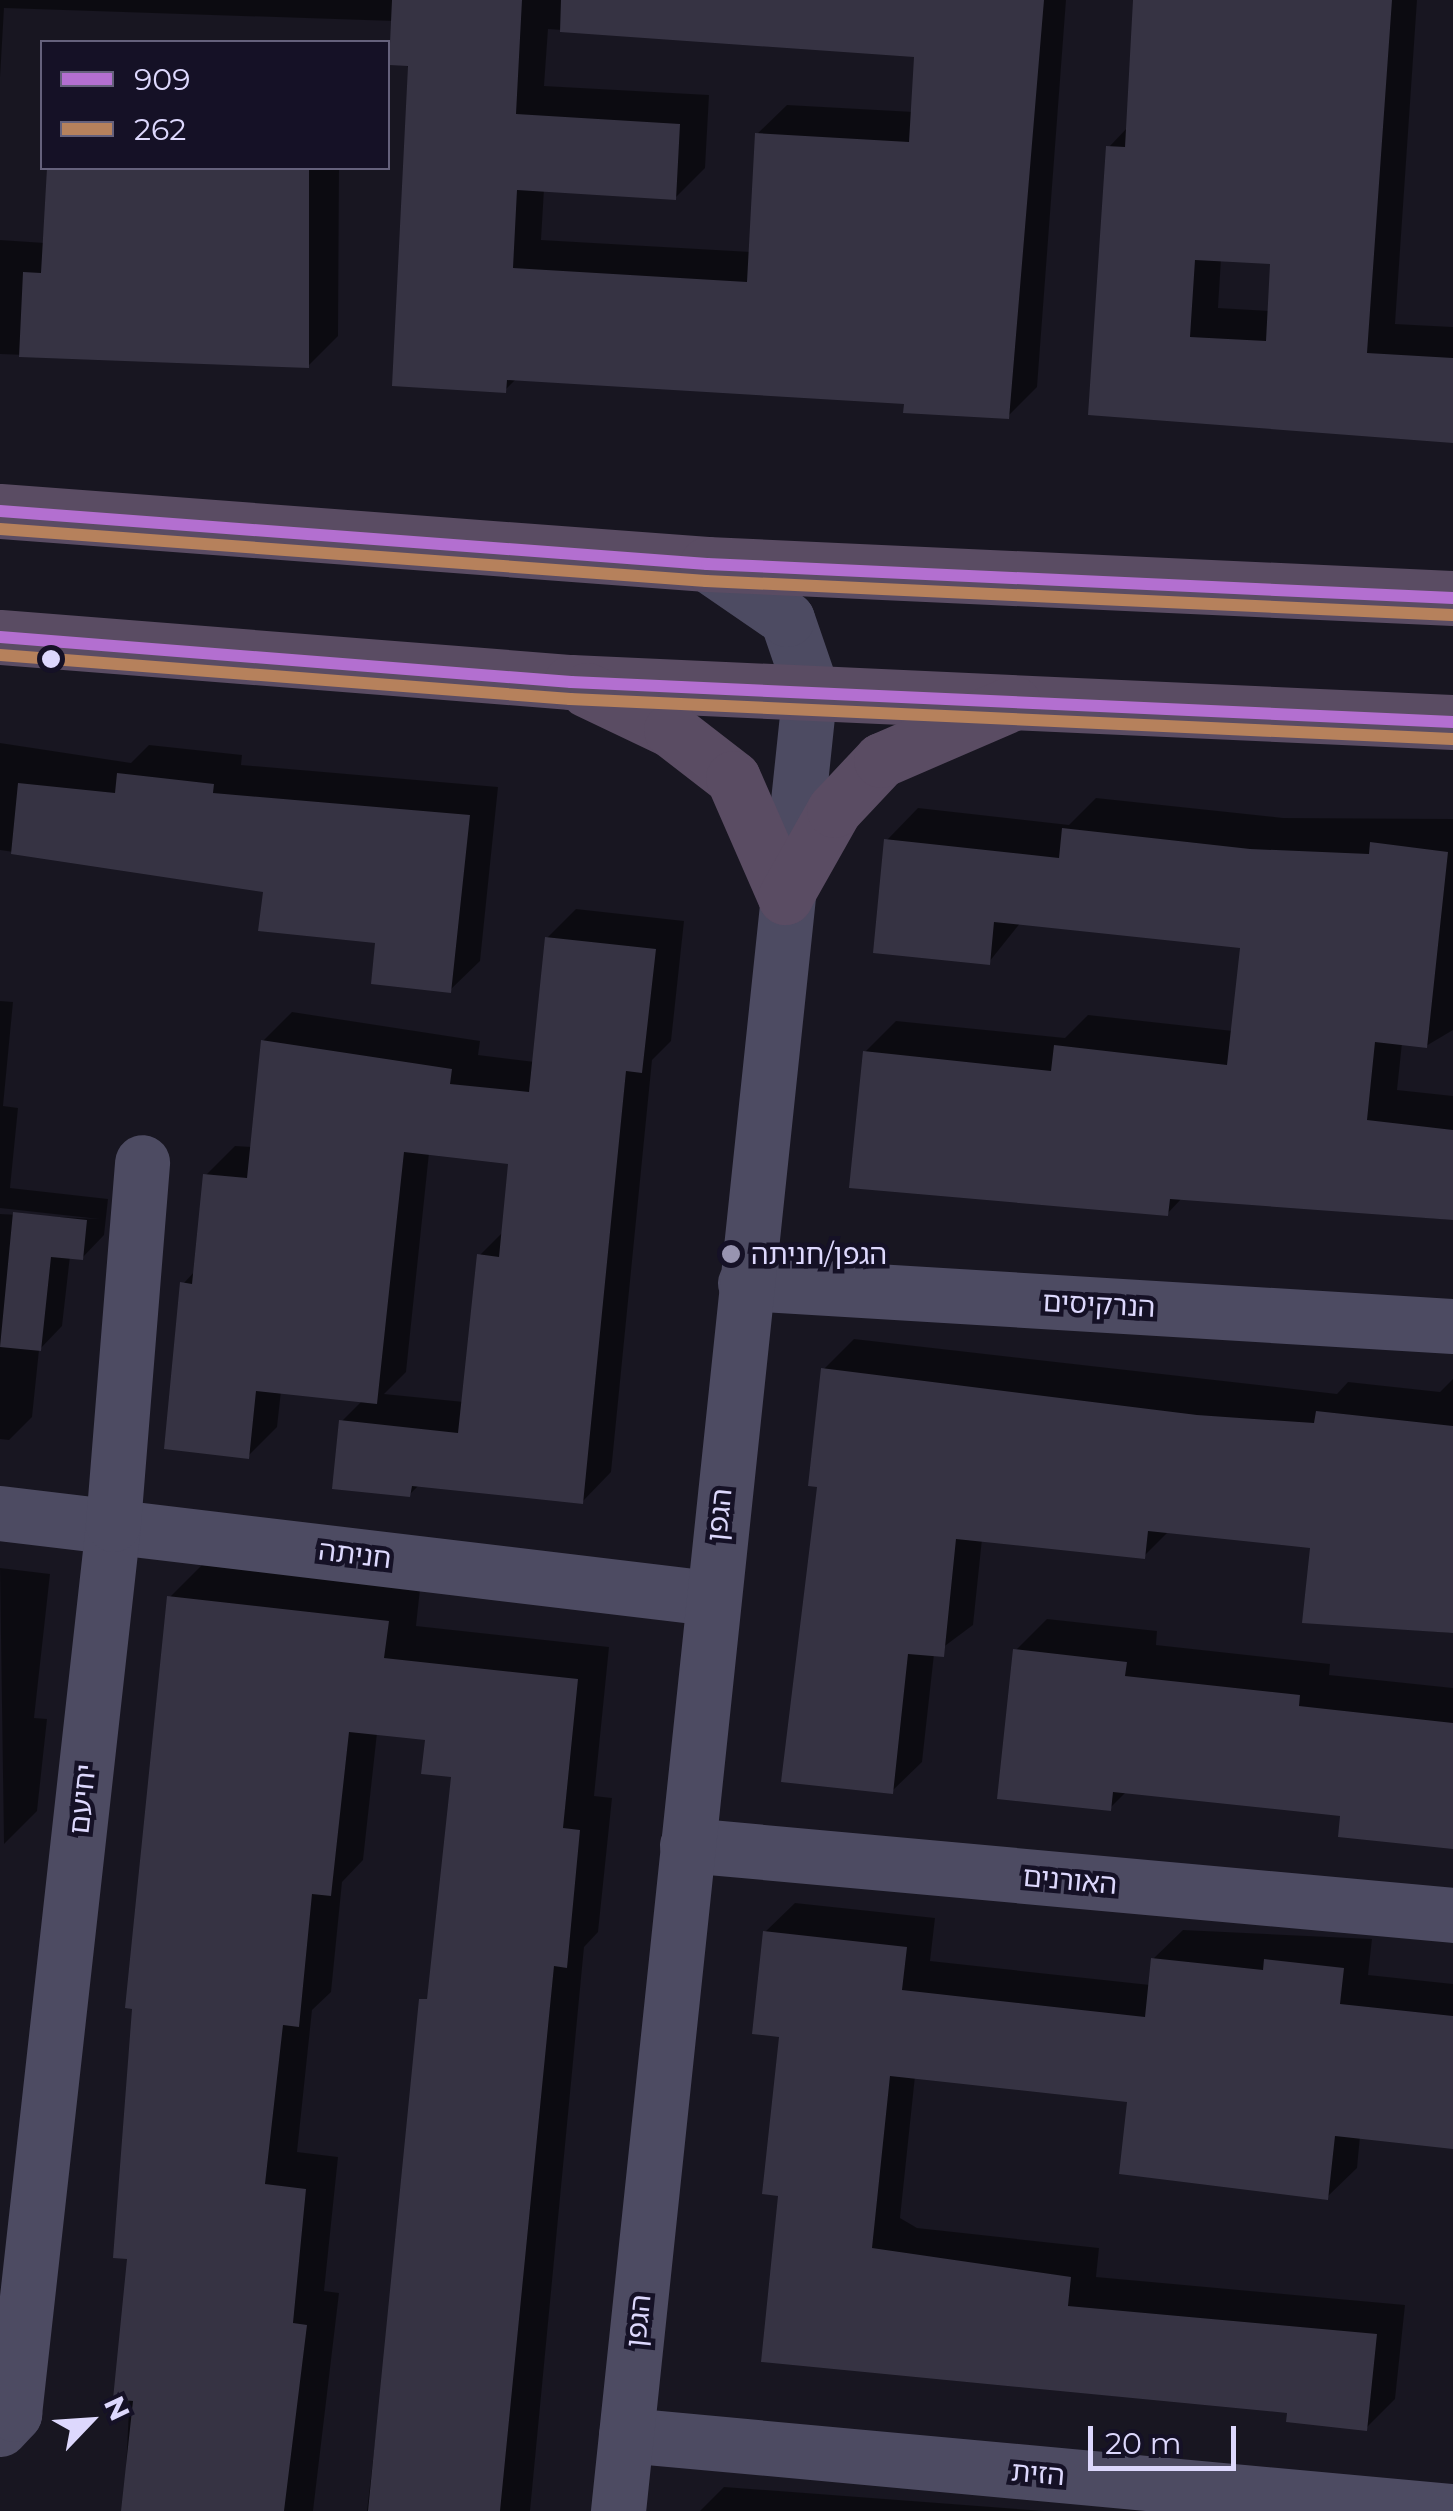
<!DOCTYPE html>
<html>
<head>
<meta charset="utf-8">
<style>
  body { margin:0 }
  #map { position:relative; width:1453px; height:2511px; overflow:hidden; background:#181621; font-family:Montserrat,"Noto Sans Hebrew",sans-serif }
  div>[style] { position:absolute }
  [style*='--x'] { left:calc(var(--x)*1px); top:calc(var(--y)*1px); width:calc(var(--w)*1px); rotate:calc(var(--a)*1deg) }
  .shadow>* { inset:0; background:#0007 }
  .building>* { inset:0; background:#363343 }
  .minor>* { height:55px; margin:-27.5px; padding:0 27.5px; transform-origin:27.5px; border-radius:27.5px; background:#4d4b62 }
  .tertiary>* { height:55px; margin:-27.5px; padding:0 27.5px; transform-origin:27.5px; border-radius:27.5px; background:#4d4b62 }
  .trunk>* { height:55px; margin:-27.5px; padding:0 27.5px; transform-origin:27.5px; border-radius:27.5px; background:#5a4c63 }
  .bus-1>* { height:12px; margin:-6px; padding:0 6px; transform-origin:6px; border-radius:6px; background:#b36fd0 }
  .bus-2>* { height:12px; margin:-6px; padding:0 6px; transform-origin:6px; border-radius:6px; background:#b6815c }
  .dots>* { width:28px; height:28px; translate:-50% -50%; box-sizing:border-box; border:5px solid #151126; border-radius:50% }
  span { translate:-50% -50%; white-space:nowrap; text-align:center; line-height:1.15; -webkit-text-stroke:9px #151126; paint-order:stroke }
  .poi-label { font-size:28px; color:#ddd8fd }
  .left { translate:0 -50%; text-align:left }
  .street-label { font-size:28px; color:#ddd8fd }
  .legend { position:absolute; left:40px; top:40px; width:350px; height:130px; box-sizing:border-box; background:#151126; border:2px solid #65617c; margin:0; padding:12px 18px; list-style:none; font-size:30px; color:#ddd8fd }
  .legend li { display:flex; align-items:center; gap:20px; height:50px }
  .legend b { width:50px; border:2px solid #65617c }
  .north { position:absolute; left:40px; top:2371px; width:100px; height:100px; -webkit-text-stroke:8px #151126; paint-order:stroke; rotate:65deg; font-size:28px; font-weight:700; line-height:40px; text-align:center; color:#ddd8fd }
  .north::after { content:''; display:block; margin:auto; width:35px; height:45px; background:#ddd8fd; clip-path:polygon(50% 0,100% 100%,50% 72%,0 100%) }
  .scale { position:absolute; left:1088px; top:2426px; width:148px; height:45px; box-sizing:border-box; border:5px solid #ddd8fd; border-top:0; padding-left:12px; font-size:30px; line-height:35px; white-space:nowrap; color:#ddd8fd; -webkit-text-stroke:8px #151126; paint-order:stroke }
</style>
</head>
<body>
<div id="map">
  <div class="shadow">
    <div style="clip-path:polygon(evenodd,0 0,1066px 0,1037px 387px,1008px 416px,906px 401px,517px 378px,505px 390px,394px 21px,4px 8px,0 78px,0 0,548px 29px,917px 55px,914px 112px,787px 105px,757px 134px,751px 252px,541px 240px,544px 189px,675px 198px,705px 168px,709px 95px,544px 86px,548px 29px)"></div>
    <div style="clip-path:polygon(evenodd,1135px 0,1417px 0,1395px 324px,1453px 327px,1453px 438px,1090px 412px,1109px 147px,1128px 127px,1135px 0,1221px 259px,1272px 262px,1270px 311px,1218px 308px,1221px 259px)"></div>
    <div style="clip-path:polygon(49px 168px,339px 168px,338px 336px,308px 366px,0 354px,0 240px,45px 243px)"></div>
    <div style="clip-path:polygon(0 743px,131px 763px,149px 745px,242px 755px,241px 765px,498px 787px,480px 961px,450px 990px,377px 941px,265px 889px,0 850px)"></div>
    <div style="clip-path:polygon(1096px 798px,1283px 818px,1453px 819px,1453px 1030px,1426px 1046px,1402px 1043px,1397px 1090px,1453px 1096px,1453px 1220px,1183px 1197px,1167px 1214px,865px 1052px,896px 1021px,1065px 1038px,1088px 1015px,1233px 1031px,1242px 946px,1021px 922px,989px 962px,887px 840px,918px 808px,1069px 825px)"></div>
    <div style="clip-path:polygon(evenodd,576px 909px,684px 921px,671px 1041px,652px 1060px,611px 1472px,582px 1502px,420px 1484px,409px 1495px,342px 1421px,363px 1400px,281px 1391px,277px 1427px,248px 1456px,183px 1284px,196px 1270px,206px 1175px,235px 1146px,252px 1147px,263px 1041px,292px 1012px,480px 1041px,478px 1055px,535px 1062px,547px 938px,576px 909px,429px 1153px,511px 1162px,504px 1231px,479px 1256px,464px 1402px,384px 1394px,406px 1372px,429px 1153px)"></div>
    <div style="clip-path:polygon(0 1001px,13px 1002px,3px 1106px,18px 1108px,10px 1188px,108px 1199px,104px 1235px,82px 1258px,70px 1256px,62px 1326px,39px 1350px,32px 1417px,9px 1440px,0 1439px,0 1214px,99px 1219px,0 1208px)"></div>
    <div style="clip-path:polygon(854px 1339px,1337px 1394px,1348px 1382px,1440px 1392px,1453px 1379px,1453px 1633px,1305px 1621px,1313px 1546px,1170px 1530px,1144px 1556px,982px 1539px,973px 1625px,934px 1654px,922px 1762px,892px 1791px,820px 1485px,824px 1369px)"></div>
    <div style="clip-path:polygon(202px 1565px,420px 1589px,416px 1626px,609px 1647px,594px 1796px,612px 1798px,598px 1932px,584px 1947px,530px 2511px,367px 2511px,454px 1775px,428px 1738px,377px 1733px,363px 1860px,342px 1882px,331px 1992px,312px 2010px,297px 2152px,338px 2157px,324px 2291px,339px 2293px,313px 2511px,124px 2511px,169px 1598px)"></div>
    <div style="clip-path:polygon(0 1568px,50px 1574px,34px 1718px,47px 1719px,37px 1811px,4px 1844px)"></div>
    <div style="clip-path:polygon(1047px 1619px,1157px 1631px,1156px 1645px,1330px 1664px,1329px 1675px,1453px 1688px,1453px 1846px,1343px 1814px,1127px 1791px,1110px 1808px,1015px 1651px)"></div>
    <div style="clip-path:polygon(795px 1903px,935px 1918px,930px 1961px,1150px 1985px,1153px 1959px,1183px 1930px,1372px 1939px,1368px 1975px,1453px 1984px,1453px 2146px,1360px 2136px,1357px 2168px,1327px 2197px,1130px 2100px,915px 2076px,900px 2218px,917px 2228px,1099px 2248px,1096px 2277px,1405px 2305px,1395px 2399px,1366px 2428px,1290px 2411px,764px 2359px,781px 2194px,781px 2035px,765px 1932px)"></div>
    <div style="clip-path:polygon(724px 2487px,1044px 2511px,700px 2511px)"></div>
  </div>
  <div class="building">
    <div style="clip-path:polygon(392px 0,522px 0,516px 114px,680px 124px,676px 200px,517px 190px,513px 268px,747px 282px,755px 133px,909px 142px,914px 57px,560px 32px,561px 0,1044px 0,1009px 419px,903px 413px,904px 404px,507px 380px,506px 393px,392px 386px,408px 66px,389px 65px)"></div>
    <div style="clip-path:polygon(evenodd,1133px 0,1392px 0,1367px 353px,1453px 358px,1453px 443px,1088px 415px,1106px 146px,1125px 147px,1133px 0,1195px 260px,1270px 264px,1266px 341px,1190px 337px,1195px 260px)"></div>
    <div style="clip-path:polygon(47px 168px,309px 168px,309px 368px,19px 357px,23px 272px,41px 273px)"></div>
    <div style="clip-path:polygon(117px 773px,214px 784px,213px 793px,470px 815px,451px 993px,371px 984px,375px 943px,258px 931px,263px 892px,11px 854px,18px 783px,115px 793px)"></div>
    <div style="clip-path:polygon(1062px 828px,1250px 849px,1369px 854px,1370px 842px,1448px 852px,1427px 1048px,1375px 1042px,1367px 1120px,1453px 1130px,1453px 1220px,1170px 1199px,1168px 1216px,849px 1188px,863px 1051px,1051px 1071px,1054px 1045px,1227px 1065px,1240px 948px,994px 922px,990px 965px,873px 953px,884px 839px,1059px 858px)"></div>
    <div style="clip-path:polygon(545px 937px,656px 949px,642px 1073px,626px 1071px,583px 1504px,412px 1486px,410px 1497px,332px 1489px,339px 1420px,458px 1433px,477px 1254px,499px 1257px,508px 1164px,404px 1152px,377px 1404px,256px 1391px,249px 1459px,164px 1449px,180px 1282px,192px 1284px,203px 1174px,247px 1178px,261px 1040px,452px 1069px,450px 1084px,529px 1092px)"></div>
    <div style="clip-path:polygon(13px 1212px,87px 1220px,83px 1260px,51px 1257px,41px 1351px,0 1347px)"></div>
    <div style="clip-path:polygon(821px 1368px,1197px 1415px,1314px 1423px,1316px 1411px,1453px 1426px,1453px 1633px,1302px 1623px,1310px 1548px,1148px 1531px,1145px 1559px,956px 1539px,944px 1657px,908px 1654px,893px 1794px,781px 1782px,817px 1487px,808px 1486px)"></div>
    <div style="clip-path:polygon(167px 1596px,389px 1621px,384px 1658px,578px 1679px,563px 1828px,580px 1830px,567px 1968px,554px 1966px,500px 2511px,368px 2511px,419px 1999px,427px 1999px,451px 1777px,421px 1774px,425px 1740px,349px 1732px,331px 1896px,312px 1894px,299px 2027px,283px 2025px,265px 2184px,306px 2189px,293px 2323px,307px 2325px,284px 2511px,121px 2511px,133px 2401px,113px 2399px,127px 2259px,113px 2258px,132px 2009px,125px 2008px)"></div>
    <div style="clip-path:polygon(1013px 1649px,1127px 1662px,1125px 1676px,1300px 1695px,1299px 1706px,1453px 1723px,1453px 1849px,1338px 1837px,1340px 1816px,1113px 1792px,1111px 1811px,997px 1799px)"></div>
    <div style="clip-path:polygon(763px 1931px,907px 1947px,902px 1990px,1145px 2017px,1151px 1958px,1263px 1970px,1264px 1959px,1344px 1968px,1340px 2004px,1453px 2016px,1453px 2149px,1335px 2136px,1328px 2200px,1119px 2174px,1127px 2102px,890px 2076px,872px 2248px,1071px 2277px,1068px 2306px,1377px 2334px,1367px 2431px,1286px 2422px,1287px 2413px,761px 2362px,778px 2196px,762px 2194px,779px 2037px,752px 2034px)"></div>
  </div>
  <div class="minor">
    <div style="--x:745;--y:1283;--w:709;--a:3.48"></div>
    <div style="--x:0;--y:1513;--w:715;--a:6.83"></div>
    <div style="--x:687;--y:1845;--w:769;--a:5.22"></div>
    <div style="--x:0;--y:2429;--w:21;--a:-47"></div>
    <div style="--x:14;--y:2414;--w:895;--a:-83.65"></div>
    <div style="--x:113;--y:1524;--w:363;--a:-85.4"></div>
    <div style="--x:626;--y:2435;--w:827;--a:5.27"></div>
  </div>
  <div class="tertiary">
    <div style="--x:618;--y:2511;--w:1835;--a:-83.99"></div>
    <div style="--x:810;--y:686;--w:71;--a:-108.9"></div>
    <div style="--x:787;--y:619;--w:97;--a:-145.5"></div>
  </div>
  <div class="trunk">
    <div style="--x:0;--y:511;--w:709;--a:4.29"></div>
    <div style="--x:707;--y:564;--w:747;--a:2.61"></div>
    <div style="--x:0;--y:637;--w:573;--a:4.51"></div>
    <div style="--x:571;--y:682;--w:883;--a:2.6"></div>
    <div style="--x:587;--y:690;--w:93;--a:25.5"></div>
    <div style="--x:671;--y:730;--w:78;--a:37.7"></div>
    <div style="--x:733;--y:778;--w:130;--a:66.4"></div>
    <div style="--x:785;--y:897;--w:100;--a:-60.6"></div>
    <div style="--x:834;--y:810;--w:69;--a:-46.8"></div>
    <div style="--x:881;--y:760;--w:144;--a:-23.4"></div>
  </div>
  <div class="bus-1">
    <div style="--x:0;--y:511;--w:709;--a:4.29"></div>
    <div style="--x:707;--y:564;--w:747;--a:2.61"></div>
    <div style="--x:0;--y:637;--w:573;--a:4.51"></div>
    <div style="--x:571;--y:682;--w:883;--a:2.6"></div>
  </div>
  <div class="bus-2">
    <div style="--x:0;--y:529;--w:708;--a:4.21"></div>
    <div style="--x:706;--y:581;--w:747;--a:2.61"></div>
    <div style="--x:0;--y:655;--w:572;--a:4.41"></div>
    <div style="--x:570;--y:699;--w:883;--a:2.6"></div>
  </div>
  <div class="dots">
    <div style="left:51px;top:659px;background:#ddd8fd"></div>
    <div style="left:731px;top:1254px;background:#9894b0"></div>
  </div>
  <div class="poi-label">
    <span class="left" style="left:751px;top:1254px">הגפן/חניתה</span>
  </div>
  <div class="street-label">
    <span style="left:1099px;top:1304px;rotate:3deg">הנרקיסים</span>
    <span style="left:719px;top:1515px;rotate:-84deg">הגפן</span>
    <span style="left:355px;top:1554px;rotate:7deg">חניתה</span>
    <span style="left:82px;top:1799px;rotate:-84deg">יחיעם</span>
    <span style="left:1070px;top:1880px;rotate:5deg">האורנים</span>
    <span style="left:638px;top:2321px;rotate:-84deg">הגפן</span>
    <span style="left:1038px;top:2473px;rotate:5deg">הזית</span>
  </div>
  <ul class="legend">
  <li><b style="height:12px;background:#b36fd0"></b>909</li>
  <li><b style="height:12px;background:#b6815c"></b>262</li>
  </ul>
  <div class="north">N</div>
  <div class="scale">20 m</div>
</div>
</body>
</html>
